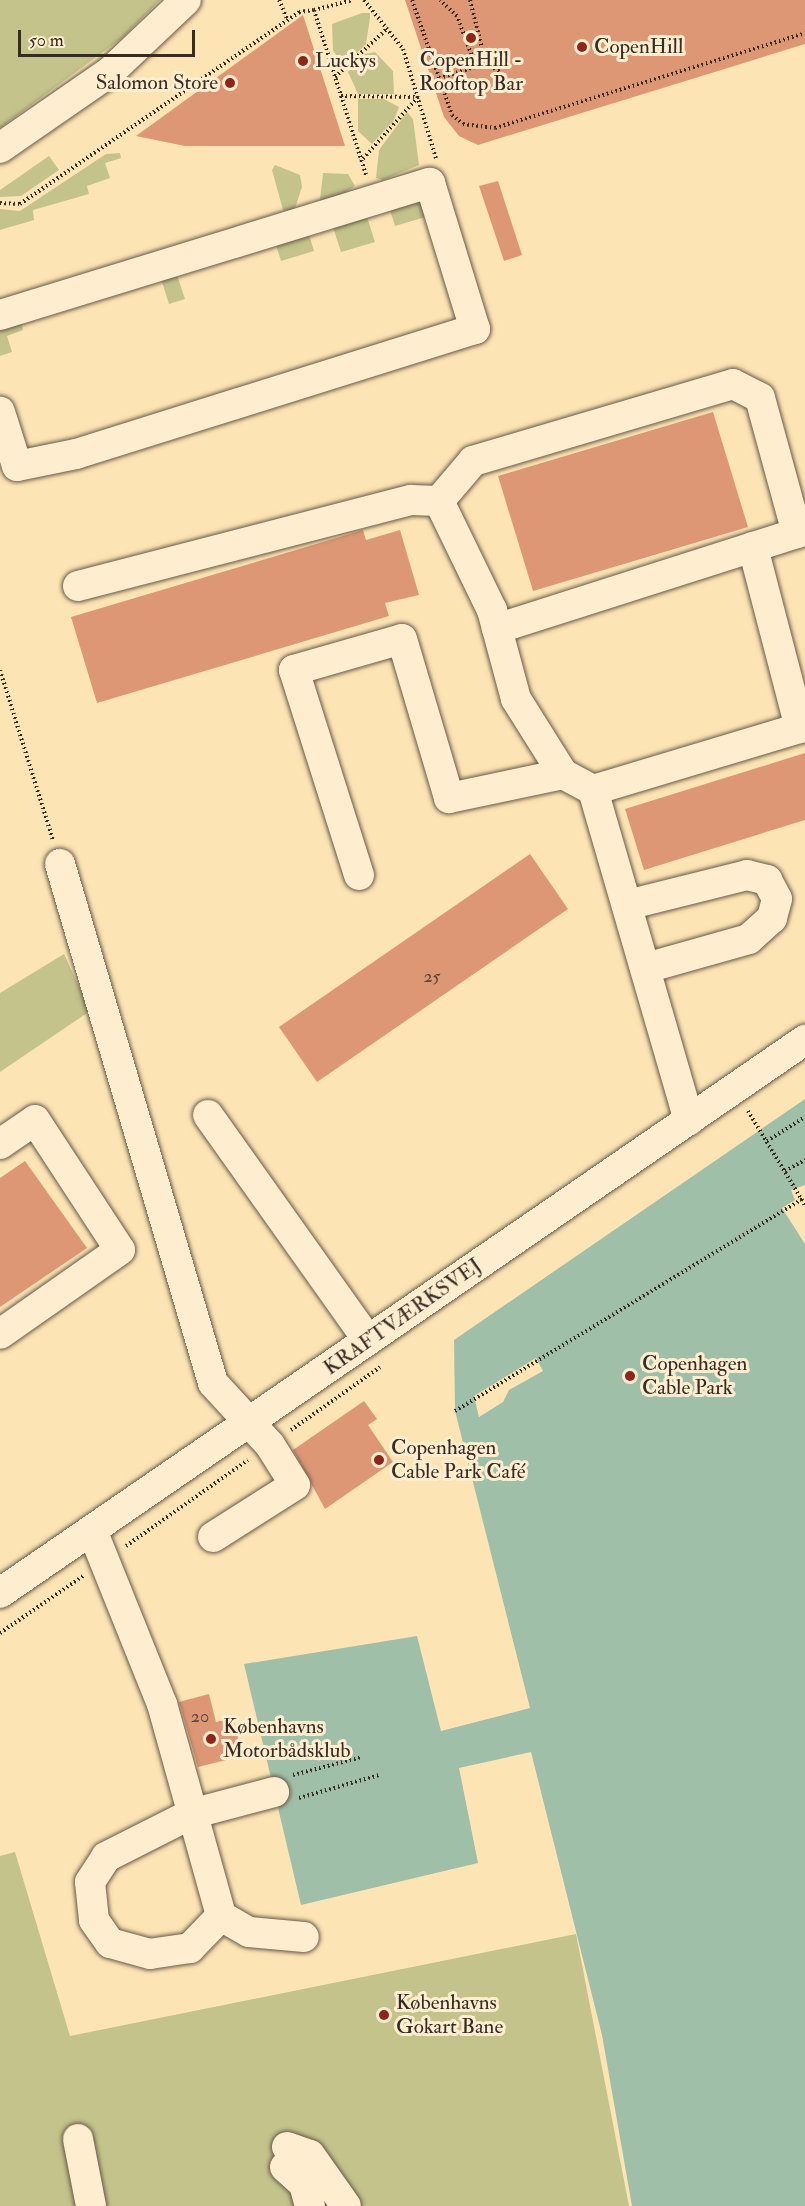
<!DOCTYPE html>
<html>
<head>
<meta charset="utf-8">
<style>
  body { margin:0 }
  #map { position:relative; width:805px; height:2206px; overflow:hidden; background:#fde4b4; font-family:"IM FELL Double Pica",serif }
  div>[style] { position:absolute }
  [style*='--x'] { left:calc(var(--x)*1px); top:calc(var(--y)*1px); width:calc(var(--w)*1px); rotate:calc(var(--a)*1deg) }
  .green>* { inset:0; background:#c3c38b }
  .water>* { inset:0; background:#a0bfa9 }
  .pier>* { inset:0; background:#fde4b4 }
  .building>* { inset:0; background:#dd9775 }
  .path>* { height:4px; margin-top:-2px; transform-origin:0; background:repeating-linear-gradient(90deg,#372b25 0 1.5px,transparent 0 4.5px) }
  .roads { filter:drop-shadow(0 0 2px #685949) drop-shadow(0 0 2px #685949) }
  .minor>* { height:30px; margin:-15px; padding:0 15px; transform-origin:15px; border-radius:15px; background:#feedce }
  .dots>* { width:16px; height:16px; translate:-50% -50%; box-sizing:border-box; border:3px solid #feedce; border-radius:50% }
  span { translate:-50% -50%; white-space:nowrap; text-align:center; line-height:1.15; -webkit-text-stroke:6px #feedce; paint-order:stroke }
  .number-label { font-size:18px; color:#604639 }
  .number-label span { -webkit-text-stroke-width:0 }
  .poi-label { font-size:21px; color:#372b25 }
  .left { translate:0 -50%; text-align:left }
  .right { translate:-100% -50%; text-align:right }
  .street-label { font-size:21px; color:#372b25 }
  .scale { position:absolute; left:18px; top:30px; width:177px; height:27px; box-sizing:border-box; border:3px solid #372b25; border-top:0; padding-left:8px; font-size:18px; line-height:21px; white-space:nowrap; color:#372b25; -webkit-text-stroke:4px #feedce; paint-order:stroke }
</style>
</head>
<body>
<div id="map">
  <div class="green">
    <div style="clip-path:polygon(0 0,160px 0,122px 38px,0 128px)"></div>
    <div style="clip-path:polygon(362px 13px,370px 13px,370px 18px,366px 44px,343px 66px,333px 50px,332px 24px)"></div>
    <div style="clip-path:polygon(375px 52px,393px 71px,394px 94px,358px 94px,348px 72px,365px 54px)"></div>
    <div style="clip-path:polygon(358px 99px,384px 99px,399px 107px,394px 120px,372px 144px,358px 131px)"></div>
    <div style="clip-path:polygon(407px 112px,413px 119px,419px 165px,383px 180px,376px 178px,379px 150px)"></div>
    <div style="clip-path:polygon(120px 153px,121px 158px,105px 163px,110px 178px,87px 186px,89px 194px,33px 210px,34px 220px,0 230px,0 209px,20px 211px,106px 154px)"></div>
    <div style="clip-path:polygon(49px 156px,59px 170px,21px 196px,0 197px,0 190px)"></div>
    <div style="clip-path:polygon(275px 165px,300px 175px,302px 187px,294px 211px,283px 210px,272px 170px)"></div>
    <div style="clip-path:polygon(323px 173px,348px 174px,355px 186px,328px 204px,320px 200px)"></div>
    <div style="clip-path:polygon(423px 200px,429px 216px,395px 226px,390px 210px)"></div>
    <div style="clip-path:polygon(367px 217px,375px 242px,341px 252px,333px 227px)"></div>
    <div style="clip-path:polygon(309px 235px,314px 251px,281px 261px,276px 245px)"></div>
    <div style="clip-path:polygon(177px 275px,185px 299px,169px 304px,161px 279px)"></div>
    <div style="clip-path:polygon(21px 322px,23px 330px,7px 336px,12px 352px,0 356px,0 328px)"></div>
    <div style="clip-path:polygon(64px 954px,90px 1011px,0 1072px,0 993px)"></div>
    <div style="clip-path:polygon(15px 1852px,70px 2036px,576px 1934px,629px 2206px,0 2206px,0 1856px)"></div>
  </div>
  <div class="water">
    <div style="clip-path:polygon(805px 1099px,805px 2206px,632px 2206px,602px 2035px,531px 1752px,459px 1768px,478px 1863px,301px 1905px,244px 1664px,417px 1636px,441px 1731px,530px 1708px,455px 1411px,454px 1340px)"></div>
  </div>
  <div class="pier">
    <div style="clip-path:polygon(805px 1185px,805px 1244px,782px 1208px,795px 1200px,791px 1190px)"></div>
    <div style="clip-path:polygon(536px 1358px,543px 1371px,509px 1390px,503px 1402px,479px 1417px,474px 1396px)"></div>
  </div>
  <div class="building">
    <div style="clip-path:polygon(405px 0,805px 0,805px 44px,478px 145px,459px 136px,444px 117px)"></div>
    <div style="clip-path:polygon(303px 15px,345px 146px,185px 146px,136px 136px)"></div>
    <div style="clip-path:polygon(498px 181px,522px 255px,504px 261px,479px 186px)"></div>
    <div style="clip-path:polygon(713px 412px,748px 527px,533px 591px,498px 476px)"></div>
    <div style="clip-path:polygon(363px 530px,366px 540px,400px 530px,419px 595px,385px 603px,389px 616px,97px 703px,71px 617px)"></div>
    <div style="clip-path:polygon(805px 753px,805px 820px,644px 870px,625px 809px)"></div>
    <div style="clip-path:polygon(530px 854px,568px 909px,317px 1082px,279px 1027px)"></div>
    <div style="clip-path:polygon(25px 1161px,87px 1248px,0 1307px,0 1178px)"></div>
    <div style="clip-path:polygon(364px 1401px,377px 1419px,368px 1425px,393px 1462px,325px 1509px,293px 1450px)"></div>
    <div style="clip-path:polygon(209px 1694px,216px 1722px,233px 1718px,242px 1756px,198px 1767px,179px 1702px)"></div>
  </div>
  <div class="path">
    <div style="--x:279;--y:0;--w:21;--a:67"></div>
    <div style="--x:364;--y:0;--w:63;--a:51.5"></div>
    <div style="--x:403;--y:49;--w:114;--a:73.2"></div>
    <div style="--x:412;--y:0;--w:122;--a:70.8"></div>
    <div style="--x:452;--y:115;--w:14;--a:39"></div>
    <div style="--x:463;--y:124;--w:32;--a:7"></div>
    <div style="--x:495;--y:128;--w:324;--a:-17"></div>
    <div style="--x:470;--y:0;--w:66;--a:76"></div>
    <div style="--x:486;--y:64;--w:10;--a:163"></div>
    <div style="--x:314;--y:10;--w:40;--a:-14.4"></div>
    <div style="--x:486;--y:64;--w:17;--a:28"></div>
    <div style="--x:335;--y:77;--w:72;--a:-42.8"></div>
    <div style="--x:439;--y:78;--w:39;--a:-17"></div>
    <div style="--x:476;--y:67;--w:54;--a:-110.4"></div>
    <div style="--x:457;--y:16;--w:23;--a:-137"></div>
    <div style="--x:341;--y:96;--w:77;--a:0.7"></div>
    <div style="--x:418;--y:97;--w:86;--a:131.7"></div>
    <div style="--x:0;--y:203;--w:20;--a:3"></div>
    <div style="--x:20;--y:204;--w:339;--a:-34.5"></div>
    <div style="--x:299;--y:12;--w:15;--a:-8"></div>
    <div style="--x:314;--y:10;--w:173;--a:72.5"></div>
    <div style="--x:0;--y:670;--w:178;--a:72.7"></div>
    <div style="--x:748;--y:1111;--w:110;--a:58.8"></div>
    <div style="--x:767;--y:1141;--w:45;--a:-32.3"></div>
    <div style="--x:785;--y:1171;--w:23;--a:-29"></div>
    <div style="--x:455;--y:1411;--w:407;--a:-31.4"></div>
    <div style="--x:291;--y:1430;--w:109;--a:-35.3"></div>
    <div style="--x:126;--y:1546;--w:149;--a:-35.2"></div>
    <div style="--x:0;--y:1633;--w:101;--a:-34.5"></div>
    <div style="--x:293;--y:1775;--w:71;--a:-14.6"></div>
    <div style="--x:299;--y:1798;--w:83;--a:-16"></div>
  </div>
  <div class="roads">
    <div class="minor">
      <div style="--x:0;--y:148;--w:135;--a:-34.7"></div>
      <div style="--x:111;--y:71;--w:103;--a:-43.4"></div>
      <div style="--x:0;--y:315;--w:450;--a:-17.1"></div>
      <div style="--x:430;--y:183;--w:153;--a:72.9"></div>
      <div style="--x:475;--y:329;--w:418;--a:162.6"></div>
      <div style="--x:76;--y:454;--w:60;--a:168.5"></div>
      <div style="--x:17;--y:466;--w:57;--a:-107.5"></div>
      <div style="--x:439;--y:501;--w:52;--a:-49.6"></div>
      <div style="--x:473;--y:461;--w:271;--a:-16.5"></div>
      <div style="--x:733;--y:384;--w:30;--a:27"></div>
      <div style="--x:760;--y:398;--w:140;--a:74.7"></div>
      <div style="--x:797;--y:533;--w:315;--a:162.3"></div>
      <div style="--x:78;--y:586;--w:344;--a:-14.5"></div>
      <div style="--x:411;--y:500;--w:28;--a:2"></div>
      <div style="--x:439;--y:501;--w:121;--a:64.1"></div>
      <div style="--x:492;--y:610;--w:92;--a:74.9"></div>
      <div style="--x:516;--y:699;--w:89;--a:57.9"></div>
      <div style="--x:563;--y:774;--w:34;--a:28"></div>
      <div style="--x:593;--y:790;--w:344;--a:73.8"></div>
      <div style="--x:593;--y:790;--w:216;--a:-16.7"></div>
      <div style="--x:800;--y:728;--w:187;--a:-104.6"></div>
      <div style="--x:60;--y:864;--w:541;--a:73.57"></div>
      <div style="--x:213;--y:1383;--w:84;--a:47.4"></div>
      <div style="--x:270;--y:1445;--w:47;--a:58"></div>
      <div style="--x:295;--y:1485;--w:97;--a:147.6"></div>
      <div style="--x:359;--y:875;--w:215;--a:-107.6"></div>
      <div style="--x:294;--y:670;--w:112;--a:-16"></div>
      <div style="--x:402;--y:639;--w:166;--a:73.5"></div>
      <div style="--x:449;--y:798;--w:116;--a:-11.9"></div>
      <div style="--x:627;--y:905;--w:124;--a:-14"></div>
      <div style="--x:747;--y:875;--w:21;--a:14"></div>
      <div style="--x:767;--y:880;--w:21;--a:62"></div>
      <div style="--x:777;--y:899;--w:20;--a:105"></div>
      <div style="--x:772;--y:918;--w:31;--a:138"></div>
      <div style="--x:749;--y:939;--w:107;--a:164.3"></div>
      <div style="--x:208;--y:1115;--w:276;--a:54.6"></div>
      <div style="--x:0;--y:1144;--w:42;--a:-34.4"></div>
      <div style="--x:35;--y:1120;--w:155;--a:56.8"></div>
      <div style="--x:120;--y:1250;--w:146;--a:145"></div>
      <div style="--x:92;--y:1530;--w:188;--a:68.1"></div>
      <div style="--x:162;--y:1704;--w:220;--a:74.4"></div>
      <div style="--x:221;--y:1916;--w:32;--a:30"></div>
      <div style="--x:249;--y:1932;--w:55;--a:5.2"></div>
      <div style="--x:0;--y:1593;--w:977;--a:-34.49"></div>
      <div style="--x:221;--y:1916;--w:45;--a:134.1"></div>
      <div style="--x:190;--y:1948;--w:40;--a:171.5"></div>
      <div style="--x:150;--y:1954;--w:41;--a:-164.6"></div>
      <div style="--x:110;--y:1943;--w:28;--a:-125"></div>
      <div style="--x:94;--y:1920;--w:38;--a:-96"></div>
      <div style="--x:90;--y:1882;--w:30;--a:-57"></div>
      <div style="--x:106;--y:1857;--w:95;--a:-26.8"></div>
      <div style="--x:191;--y:1814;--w:86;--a:-14.8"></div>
      <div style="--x:78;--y:2139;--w:68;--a:79"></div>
      <div style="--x:287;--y:2147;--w:24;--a:19"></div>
      <div style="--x:310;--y:2155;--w:62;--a:54.8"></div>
      <div style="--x:285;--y:2167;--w:25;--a:42"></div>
      <div style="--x:304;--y:2184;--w:23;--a:75"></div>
    </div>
  </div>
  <div class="dots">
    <div style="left:471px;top:38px;background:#8f2418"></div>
    <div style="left:582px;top:47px;background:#8f2418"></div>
    <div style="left:303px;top:61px;background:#8f2418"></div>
    <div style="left:230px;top:83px;background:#8f2418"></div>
    <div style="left:630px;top:1376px;background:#8f2418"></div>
    <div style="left:379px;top:1460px;background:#8f2418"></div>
    <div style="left:211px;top:1739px;background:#8f2418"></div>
    <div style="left:384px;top:2015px;background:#8f2418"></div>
  </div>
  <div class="number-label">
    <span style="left:432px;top:977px">25</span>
    <span style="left:200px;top:1717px">20</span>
  </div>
  <div class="poi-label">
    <span class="left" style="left:594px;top:47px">CopenHill</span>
    <span style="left:471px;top:72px">CopenHill -<br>Rooftop Bar</span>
    <span class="left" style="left:315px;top:61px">Luckys</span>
    <span class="right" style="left:218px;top:83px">Salomon Store</span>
    <span class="left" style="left:642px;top:1376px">Copenhagen<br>Cable Park</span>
    <span class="left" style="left:391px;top:1460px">Copenhagen<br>Cable Park Café</span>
    <span class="left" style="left:223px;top:1739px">Københavns<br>Motorbådsklub</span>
    <span class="left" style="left:396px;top:2015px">Københavns<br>Gokart Bane</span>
  </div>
  <div class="street-label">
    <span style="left:403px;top:1317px;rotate:-35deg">KRAFTVÆRKSVEJ</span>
  </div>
  <div class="scale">50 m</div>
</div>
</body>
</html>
